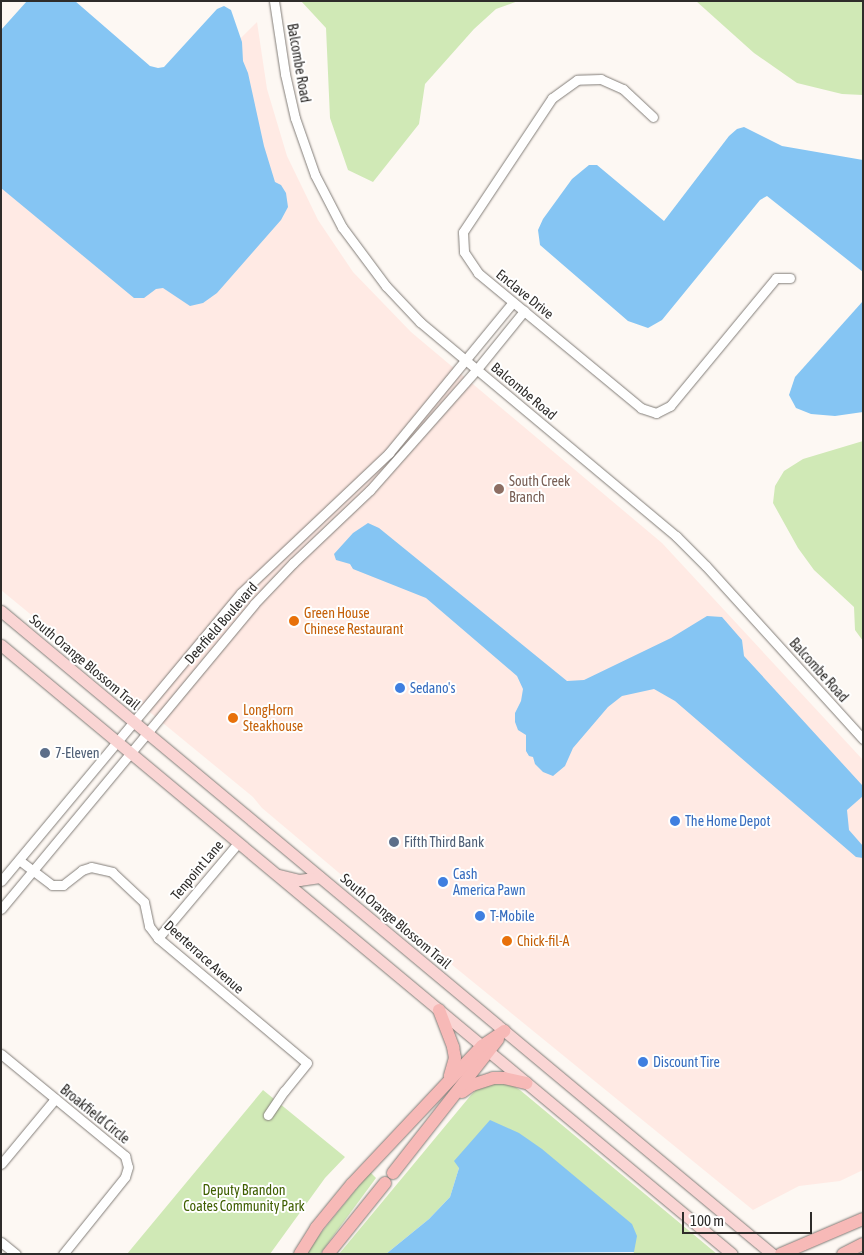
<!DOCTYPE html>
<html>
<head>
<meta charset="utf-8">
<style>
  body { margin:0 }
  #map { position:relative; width:864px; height:1255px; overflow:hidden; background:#fdf8f3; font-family:"Asap Condensed",sans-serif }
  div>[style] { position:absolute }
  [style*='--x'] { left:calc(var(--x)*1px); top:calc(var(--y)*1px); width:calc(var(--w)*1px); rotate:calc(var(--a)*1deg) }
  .commercial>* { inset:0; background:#ffeae4 }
  .green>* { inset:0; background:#d0e9b6 }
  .water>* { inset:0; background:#85c5f3 }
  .roads { filter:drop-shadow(0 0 1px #827d78) drop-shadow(0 0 1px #827d78) }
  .minor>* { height:9px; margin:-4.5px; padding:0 4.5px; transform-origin:4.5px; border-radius:4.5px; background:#fff }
  .major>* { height:11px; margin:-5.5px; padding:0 5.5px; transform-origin:5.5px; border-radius:5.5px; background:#fad5d4 }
  .highway>* { height:12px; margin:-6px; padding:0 6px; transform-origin:6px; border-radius:6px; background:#f7b9b7 }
  .dots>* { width:14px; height:14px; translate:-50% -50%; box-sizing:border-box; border:2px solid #fff; border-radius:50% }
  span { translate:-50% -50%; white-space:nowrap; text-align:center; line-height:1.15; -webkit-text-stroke:4px #fff; paint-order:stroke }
  .street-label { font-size:14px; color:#2e2c2a }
  .education-label { font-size:14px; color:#785e54 }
  .left { translate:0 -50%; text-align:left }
  .food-label { font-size:14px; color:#c56008 }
  .shop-label { font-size:14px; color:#366cbe }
  .service-label { font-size:14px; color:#4e5e75 }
  .park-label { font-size:14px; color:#3f5f01 }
  .frame { position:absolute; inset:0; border:2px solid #2e2c2a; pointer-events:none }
  .scale { position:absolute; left:682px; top:1212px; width:130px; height:22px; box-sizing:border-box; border:2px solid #2e2c2a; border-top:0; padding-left:6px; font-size:15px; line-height:18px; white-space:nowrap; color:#2e2c2a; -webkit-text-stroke:4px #fff; paint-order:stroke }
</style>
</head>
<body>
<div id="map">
  <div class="commercial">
    <div style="clip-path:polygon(257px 22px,267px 89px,287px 156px,318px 220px,353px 272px,411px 332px,662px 543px,863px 760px,863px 1170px,840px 1181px,799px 1186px,753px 1210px,338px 872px,262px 808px,253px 797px,1px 590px,1px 136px,78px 200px)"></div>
  </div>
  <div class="green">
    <div style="clip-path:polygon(301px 1px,518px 1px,496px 9px,474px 29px,425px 84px,419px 124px,373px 182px,348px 170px,330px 118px,326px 28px)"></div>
    <div style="clip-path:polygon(696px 1px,863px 1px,863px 95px,842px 94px,797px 83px,754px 53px)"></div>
    <div style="clip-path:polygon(863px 441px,863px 641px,855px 630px,854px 607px,814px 570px,798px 548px,773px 503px,775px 486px,784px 471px,803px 459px)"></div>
    <div style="clip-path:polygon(489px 1083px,512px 1085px,520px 1090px,717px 1254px,633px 1254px,634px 1252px,459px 1168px,450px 1197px,429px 1219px,386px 1254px,339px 1254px,471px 1095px,478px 1088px)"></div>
    <div style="clip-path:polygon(263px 1090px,345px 1157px,325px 1178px,270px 1254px,127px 1254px)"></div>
    <div style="clip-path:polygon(370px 1172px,376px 1178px,320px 1254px,304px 1254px)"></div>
  </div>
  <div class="water">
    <div style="clip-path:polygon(27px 1px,75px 1px,150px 66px,158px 68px,164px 67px,217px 9px,224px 6px,231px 10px,242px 42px,243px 61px,248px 73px,264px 146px,275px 182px,281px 185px,286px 193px,288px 207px,281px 220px,217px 293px,203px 303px,190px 306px,163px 288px,156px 289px,144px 298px,134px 298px,1px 188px,1px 30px)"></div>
    <div style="clip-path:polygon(744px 127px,782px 146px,863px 160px,863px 272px,767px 196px,760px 200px,662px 320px,648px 328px,628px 321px,540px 245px,538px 230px,543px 219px,572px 179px,589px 165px,597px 165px,664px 221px,729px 136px,737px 129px)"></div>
    <div style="clip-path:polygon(863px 301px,863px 412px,835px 416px,811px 414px,796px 408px,789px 395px,795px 377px)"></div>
    <div style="clip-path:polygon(368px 523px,379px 528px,567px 681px,584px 680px,671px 638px,707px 616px,722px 617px,742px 640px,744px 656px,862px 785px,863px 796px,847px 810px,849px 830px,863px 846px,863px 858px,856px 857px,675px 701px,654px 689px,622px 696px,608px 707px,573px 748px,565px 766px,553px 776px,543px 772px,535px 764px,533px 757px,529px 756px,526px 751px,526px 735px,518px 730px,515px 722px,515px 713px,521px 701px,523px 689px,517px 676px,426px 598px,353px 569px,350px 564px,336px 560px,334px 554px,353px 533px)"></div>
    <div style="clip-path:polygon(490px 1120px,519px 1133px,542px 1149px,632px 1224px,637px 1236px,634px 1252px,386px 1254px,429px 1219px,450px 1197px,459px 1168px,454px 1161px)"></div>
  </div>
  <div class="roads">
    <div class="minor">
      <div style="--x:274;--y:1;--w:74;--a:81.4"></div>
      <div style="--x:285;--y:74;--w:45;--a:77.2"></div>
      <div style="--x:295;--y:118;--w:60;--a:70.7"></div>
      <div style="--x:315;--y:175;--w:59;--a:62.6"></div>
      <div style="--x:342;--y:227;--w:74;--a:53.3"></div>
      <div style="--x:386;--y:286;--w:50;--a:46.6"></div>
      <div style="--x:420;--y:322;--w:334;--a:39.9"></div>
      <div style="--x:676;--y:536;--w:42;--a:45"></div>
      <div style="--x:706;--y:566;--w:234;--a:47.8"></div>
      <div style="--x:653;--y:117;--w:41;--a:-137"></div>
      <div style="--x:623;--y:89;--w:24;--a:-156"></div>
      <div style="--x:601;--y:79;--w:24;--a:178"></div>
      <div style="--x:577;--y:80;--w:31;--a:144"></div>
      <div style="--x:552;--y:98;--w:161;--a:123.6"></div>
      <div style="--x:463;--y:232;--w:20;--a:87"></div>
      <div style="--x:464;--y:252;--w:25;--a:56"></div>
      <div style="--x:478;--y:273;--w:212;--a:39.6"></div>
      <div style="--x:641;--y:408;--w:16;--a:18"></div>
      <div style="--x:656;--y:413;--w:16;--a:-27"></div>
      <div style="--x:670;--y:406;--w:166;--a:-50.4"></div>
      <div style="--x:776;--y:278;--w:14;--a:0"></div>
      <div style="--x:19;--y:860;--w:41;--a:37.1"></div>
      <div style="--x:52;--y:885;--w:11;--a:0"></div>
      <div style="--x:63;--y:885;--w:24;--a:-38"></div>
      <div style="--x:82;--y:870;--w:9;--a:-18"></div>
      <div style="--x:91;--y:867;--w:22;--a:13"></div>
      <div style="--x:112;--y:872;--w:44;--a:43.2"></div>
      <div style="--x:144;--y:902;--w:25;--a:78"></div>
      <div style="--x:149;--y:926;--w:15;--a:53"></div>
      <div style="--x:158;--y:938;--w:194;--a:40"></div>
      <div style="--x:307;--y:1063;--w:36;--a:129"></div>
      <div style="--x:284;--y:1091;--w:29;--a:124"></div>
      <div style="--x:1;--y:881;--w:375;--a:-50.2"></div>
      <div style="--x:241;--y:593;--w:204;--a:-43.4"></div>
      <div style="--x:389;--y:453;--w:195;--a:-50.6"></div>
      <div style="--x:1;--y:909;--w:396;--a:-50.3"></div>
      <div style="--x:254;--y:604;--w:57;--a:-46.4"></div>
      <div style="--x:293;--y:563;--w:106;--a:-43.5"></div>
      <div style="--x:370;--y:490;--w:162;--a:-48.5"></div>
      <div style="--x:477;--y:369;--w:75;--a:-51"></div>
      <div style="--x:158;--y:938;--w:124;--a:-49.9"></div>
      <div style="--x:1;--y:1054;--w:161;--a:39.4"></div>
      <div style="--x:125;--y:1156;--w:11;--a:75"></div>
      <div style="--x:128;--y:1167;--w:10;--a:107"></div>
      <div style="--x:125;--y:1177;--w:99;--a:128.8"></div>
      <div style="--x:1;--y:1164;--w:85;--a:-50.3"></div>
      <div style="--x:1;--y:1242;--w:19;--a:39"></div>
    </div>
    <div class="major">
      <div style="--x:1;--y:611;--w:1004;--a:39.83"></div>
      <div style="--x:1;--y:645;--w:951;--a:39.8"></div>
      <div style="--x:279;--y:875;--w:21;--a:14"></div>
      <div style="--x:299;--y:880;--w:21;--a:-8"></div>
    </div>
    <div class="highway">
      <div style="--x:439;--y:1010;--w:40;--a:69"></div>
      <div style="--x:453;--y:1047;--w:11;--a:80"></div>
      <div style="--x:455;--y:1058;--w:19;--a:106"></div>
      <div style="--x:462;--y:1092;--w:12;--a:-35"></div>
      <div style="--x:472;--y:1085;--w:22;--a:-18"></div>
      <div style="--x:493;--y:1078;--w:11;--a:0"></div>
      <div style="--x:504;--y:1078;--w:23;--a:13"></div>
      <div style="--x:393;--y:1173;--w:170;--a:-51.9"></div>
      <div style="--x:300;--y:1254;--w:31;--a:-58"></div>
      <div style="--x:316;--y:1228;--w:57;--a:-50.7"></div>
      <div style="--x:352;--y:1184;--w:190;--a:-46.7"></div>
      <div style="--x:482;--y:1046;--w:27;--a:-34"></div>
      <div style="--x:328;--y:1254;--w:91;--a:-51.2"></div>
      <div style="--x:781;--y:1254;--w:89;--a:-23.1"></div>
      <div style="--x:843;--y:1254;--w:22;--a:-27"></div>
    </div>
  </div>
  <div class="dots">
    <div style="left:499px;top:489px;background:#8d6e63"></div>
    <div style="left:294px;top:621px;background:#e8710a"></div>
    <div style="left:400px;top:688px;background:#3f7fe0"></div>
    <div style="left:233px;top:718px;background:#e8710a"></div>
    <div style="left:45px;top:753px;background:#5c6f8a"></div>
    <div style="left:675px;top:821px;background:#3f7fe0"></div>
    <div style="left:394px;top:842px;background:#5c6f8a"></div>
    <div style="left:443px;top:882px;background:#3f7fe0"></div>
    <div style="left:480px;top:916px;background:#3f7fe0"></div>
    <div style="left:507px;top:941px;background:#e8710a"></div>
    <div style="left:643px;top:1062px;background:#3f7fe0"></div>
  </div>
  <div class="street-label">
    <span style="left:299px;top:63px;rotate:80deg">Balcombe Road</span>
    <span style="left:525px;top:294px;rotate:39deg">Enclave Drive</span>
    <span style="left:524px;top:391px;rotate:40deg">Balcombe Road</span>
    <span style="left:221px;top:623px;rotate:-49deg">Deerfield Boulevard</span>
    <span style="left:85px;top:662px;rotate:40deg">South Orange Blossom Trail</span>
    <span style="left:819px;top:670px;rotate:48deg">Balcombe Road</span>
    <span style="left:197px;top:870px;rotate:-50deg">Tenpoint Lane</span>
    <span style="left:396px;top:921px;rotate:40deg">South Orange Blossom Trail</span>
    <span style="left:204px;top:957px;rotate:42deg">Deerterrace Avenue</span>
    <span style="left:95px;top:1114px;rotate:39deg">Broakfield Circle</span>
  </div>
  <div class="education-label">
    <span class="left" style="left:509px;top:489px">South Creek<br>Branch</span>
  </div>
  <div class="food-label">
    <span class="left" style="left:304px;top:621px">Green House<br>Chinese Restaurant</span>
    <span class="left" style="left:243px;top:718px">LongHorn<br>Steakhouse</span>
    <span class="left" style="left:517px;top:941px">Chick-fil-A</span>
  </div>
  <div class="shop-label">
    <span class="left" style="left:410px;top:688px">Sedano's</span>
    <span class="left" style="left:685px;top:821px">The Home Depot</span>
    <span class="left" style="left:453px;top:882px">Cash<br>America Pawn</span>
    <span class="left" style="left:490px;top:916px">T-Mobile</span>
    <span class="left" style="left:653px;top:1062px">Discount Tire</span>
  </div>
  <div class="service-label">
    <span class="left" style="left:55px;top:753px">7-Eleven</span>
    <span class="left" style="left:404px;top:842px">Fifth Third Bank</span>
  </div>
  <div class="park-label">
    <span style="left:244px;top:1198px">Deputy Brandon<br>Coates Community Park</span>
  </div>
  <div class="frame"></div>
  <div class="scale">100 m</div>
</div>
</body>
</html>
